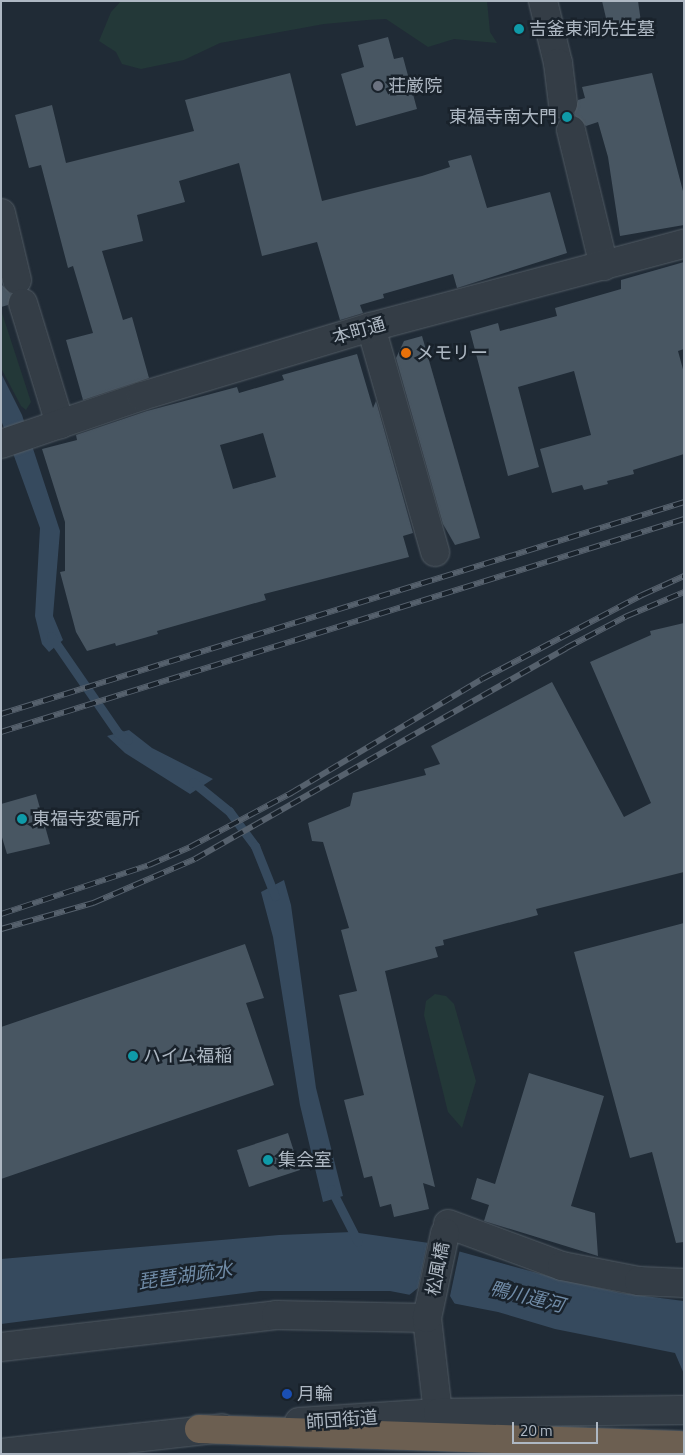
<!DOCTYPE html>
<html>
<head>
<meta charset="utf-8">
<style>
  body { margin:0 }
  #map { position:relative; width:685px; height:1455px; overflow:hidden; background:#202b36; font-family:"Titillium Web","Noto Sans JP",sans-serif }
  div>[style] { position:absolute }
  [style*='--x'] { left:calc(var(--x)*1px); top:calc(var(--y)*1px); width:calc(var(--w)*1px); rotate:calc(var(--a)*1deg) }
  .green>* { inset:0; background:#233838 }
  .water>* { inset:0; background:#364a5e }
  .pier>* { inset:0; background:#202b36 }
  .stream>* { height:9px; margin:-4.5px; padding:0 4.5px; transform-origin:4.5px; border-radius:4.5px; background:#364a5e }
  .building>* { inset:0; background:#485662 }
  .roads { filter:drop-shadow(0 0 1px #515b64) drop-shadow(0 0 1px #515b64) }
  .minor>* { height:28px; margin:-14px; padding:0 14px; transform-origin:14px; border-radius:14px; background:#343d46 }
  .highway>* { height:28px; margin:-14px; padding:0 14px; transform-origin:14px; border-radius:14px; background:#6c5f51 }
  .rail>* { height:5.5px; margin-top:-2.75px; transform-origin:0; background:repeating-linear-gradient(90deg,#19222b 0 11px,#56616d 0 22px); box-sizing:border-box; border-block:1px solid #56616d }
  .dots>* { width:14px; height:14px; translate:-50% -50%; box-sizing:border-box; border:2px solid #19222b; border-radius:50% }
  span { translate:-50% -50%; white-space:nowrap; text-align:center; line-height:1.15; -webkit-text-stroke:5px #19222b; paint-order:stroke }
  .poi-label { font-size:18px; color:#aeb8c3 }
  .left { translate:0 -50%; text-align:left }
  .right { translate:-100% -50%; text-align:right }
  .street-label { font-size:18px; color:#aeb8c3 }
  .water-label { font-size:19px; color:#708ba6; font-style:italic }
  .frame { position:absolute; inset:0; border:2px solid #aeb8c3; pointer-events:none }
  .scale { position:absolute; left:512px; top:1422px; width:86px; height:22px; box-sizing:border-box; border:2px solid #aeb8c3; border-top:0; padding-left:6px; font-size:15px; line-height:18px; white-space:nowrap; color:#aeb8c3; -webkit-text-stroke:4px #19222b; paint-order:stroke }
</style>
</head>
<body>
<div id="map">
  <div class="green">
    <div style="clip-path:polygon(121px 1px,487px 1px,490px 32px,497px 43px,454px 39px,428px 47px,386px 19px,367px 20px,324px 24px,220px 43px,184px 60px,141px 69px,122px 64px,116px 52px,99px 41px,111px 12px)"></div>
    <div style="clip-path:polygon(2px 313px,31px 402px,26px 410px,21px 406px,1px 368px)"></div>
    <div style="clip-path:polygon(435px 994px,446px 996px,454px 1004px,476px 1081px,462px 1128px,448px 1112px,424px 1015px,426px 1001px)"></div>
  </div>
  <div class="water">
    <div style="clip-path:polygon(1px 373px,22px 415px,60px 531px,53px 616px,63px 640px,49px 652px,42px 644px,35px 616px,40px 528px,1px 420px)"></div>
    <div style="clip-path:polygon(129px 730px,152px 748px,213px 779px,190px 794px,125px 753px,107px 736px)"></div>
    <div style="clip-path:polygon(284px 880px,291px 905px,316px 1088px,343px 1196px,323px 1202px,300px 1105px,273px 937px,261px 892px)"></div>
    <div style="clip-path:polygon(352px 1232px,429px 1243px,559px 1279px,621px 1293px,684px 1301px,684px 1374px,675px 1353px,555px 1329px,498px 1312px,390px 1291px,260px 1291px,1px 1324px,1px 1259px,279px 1235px)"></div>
  </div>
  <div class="pier">
    <div style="clip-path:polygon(428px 1240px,460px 1249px,450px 1296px,456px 1306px,408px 1296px,418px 1288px)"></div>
  </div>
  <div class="stream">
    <div style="--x:51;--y:636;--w:118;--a:55.4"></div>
    <div style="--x:118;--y:733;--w:12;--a:35"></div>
    <div style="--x:193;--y:782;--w:46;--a:38.9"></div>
    <div style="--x:229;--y:811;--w:44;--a:53.4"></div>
    <div style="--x:255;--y:846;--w:54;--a:68.2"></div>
    <div style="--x:331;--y:1189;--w:59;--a:63"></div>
  </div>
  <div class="building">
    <div style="clip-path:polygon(602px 1px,638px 1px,642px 29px,610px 35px)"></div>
    <div style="clip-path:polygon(388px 37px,394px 59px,403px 57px,417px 109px,356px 126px,341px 74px,364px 67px,358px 45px)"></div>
    <div style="clip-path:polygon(290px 73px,322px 201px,422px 176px,450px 167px,448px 161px,471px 155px,487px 208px,550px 192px,567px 253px,457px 288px,453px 274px,383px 294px,384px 298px,360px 305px,363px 313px,340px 320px,317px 242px,262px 256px,239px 163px,179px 181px,185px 202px,137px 215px,143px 241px,102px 251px,123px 320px,132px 317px,149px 378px,83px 400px,66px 340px,93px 333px,73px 266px,68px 268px,41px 165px,29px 168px,15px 115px,52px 105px,66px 163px,194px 131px,185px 100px)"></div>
    <div style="clip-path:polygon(652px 73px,684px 195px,684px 225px,620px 236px,608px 157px,598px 122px,586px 126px,574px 115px,578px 100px,585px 98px,582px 87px)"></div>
    <div style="clip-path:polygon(684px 262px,684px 349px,678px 351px,684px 373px,684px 454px,633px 470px,634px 474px,607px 481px,608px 484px,584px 490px,582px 485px,552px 493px,540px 449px,591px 435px,574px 371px,518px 387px,539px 467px,508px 476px,470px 331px,498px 323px,500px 331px,557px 316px,555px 308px,621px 289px,621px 280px)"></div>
    <div style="clip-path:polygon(1px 284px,11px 294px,8px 305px,1px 307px)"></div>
    <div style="clip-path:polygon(422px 336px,480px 538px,455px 545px,443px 524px,396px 358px,404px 341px)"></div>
    <div style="clip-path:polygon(evenodd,357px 354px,373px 408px,376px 401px,413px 533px,403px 536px,409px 557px,264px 594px,266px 600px,157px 631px,158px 634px,116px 646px,115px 643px,87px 651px,76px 632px,60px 572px,65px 571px,65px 522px,42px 449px,77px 440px,76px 435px,147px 411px,237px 387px,239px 393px,284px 380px,282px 375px,357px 354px,263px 433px,276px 477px,233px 489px,220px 445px,263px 433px)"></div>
    <div style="clip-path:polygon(684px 623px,684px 872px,536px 909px,538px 915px,443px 940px,444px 945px,435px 947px,438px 957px,385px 971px,435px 1187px,423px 1183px,429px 1209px,394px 1217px,391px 1204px,380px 1207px,372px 1176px,364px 1178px,344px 1100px,364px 1095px,339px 995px,357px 991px,341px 930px,349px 928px,323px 842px,312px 841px,308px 823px,350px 806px,353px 793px,426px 775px,424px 769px,440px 764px,431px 746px,552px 682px,624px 817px,651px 803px,590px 662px,651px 635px,650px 631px)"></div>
    <div style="clip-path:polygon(36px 794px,50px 844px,7px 854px,1px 834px,1px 804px)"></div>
    <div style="clip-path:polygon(684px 923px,684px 1242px,676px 1243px,652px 1152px,630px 1158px,574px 952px)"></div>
    <div style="clip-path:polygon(245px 944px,264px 998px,246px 1003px,274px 1085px,1px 1179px,1px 1027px)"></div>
    <div style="clip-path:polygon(529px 1073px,604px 1096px,571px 1206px,595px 1213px,598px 1256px,484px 1221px,489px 1205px,471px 1199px,477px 1178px,495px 1184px)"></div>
    <div style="clip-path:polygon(288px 1133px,300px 1170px,249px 1187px,237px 1150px)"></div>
  </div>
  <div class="roads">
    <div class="minor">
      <div style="--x:543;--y:1;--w:64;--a:76.4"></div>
      <div style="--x:558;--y:63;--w:41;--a:83"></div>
      <div style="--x:571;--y:130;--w:140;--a:76.4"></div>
      <div style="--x:1;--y:213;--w:69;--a:76.6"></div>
      <div style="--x:23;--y:303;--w:127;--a:73"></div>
      <div style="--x:371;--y:327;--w:234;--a:74.1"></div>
      <div style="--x:1;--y:444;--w:149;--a:-18.8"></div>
      <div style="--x:142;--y:396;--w:239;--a:-16.8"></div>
      <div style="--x:371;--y:327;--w:324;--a:-14.9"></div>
      <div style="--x:448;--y:1224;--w:121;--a:20.2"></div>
      <div style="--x:562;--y:1266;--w:78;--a:11"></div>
      <div style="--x:639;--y:1281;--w:45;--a:2.5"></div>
      <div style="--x:1;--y:1347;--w:277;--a:-6.6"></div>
      <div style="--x:276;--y:1315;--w:151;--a:1.1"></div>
      <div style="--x:438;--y:1413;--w:96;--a:-96.6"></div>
      <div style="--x:427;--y:1318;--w:87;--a:-78"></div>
      <div style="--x:299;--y:1422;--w:139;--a:-3.7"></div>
      <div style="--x:438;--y:1413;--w:246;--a:-0.7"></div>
      <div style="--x:1;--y:1453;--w:223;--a:-6.4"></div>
    </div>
    <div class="highway">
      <div style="--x:199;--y:1429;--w:480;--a:1.9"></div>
    </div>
  </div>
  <div class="rail">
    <div style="--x:1;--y:714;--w:715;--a:-17.24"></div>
    <div style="--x:1;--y:732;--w:715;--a:-17.32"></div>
    <div style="--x:1;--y:914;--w:156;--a:-18.3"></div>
    <div style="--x:149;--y:865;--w:45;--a:-23.7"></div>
    <div style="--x:190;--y:847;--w:115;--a:-28.1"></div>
    <div style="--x:291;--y:793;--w:222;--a:-30.8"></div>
    <div style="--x:482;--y:679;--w:181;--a:-27.7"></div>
    <div style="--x:642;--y:595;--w:46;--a:-24.3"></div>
    <div style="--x:1;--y:929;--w:96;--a:-15.8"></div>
    <div style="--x:93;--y:903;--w:111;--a:-23.3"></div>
    <div style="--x:195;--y:859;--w:427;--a:-29.6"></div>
    <div style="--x:566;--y:648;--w:69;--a:-27.7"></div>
    <div style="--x:627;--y:616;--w:62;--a:-22.8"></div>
  </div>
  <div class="dots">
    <div style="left:519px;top:29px;background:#0f9aa8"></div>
    <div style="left:378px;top:86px;background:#6b7280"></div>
    <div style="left:567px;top:117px;background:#0f9aa8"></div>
    <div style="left:406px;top:353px;background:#e8710a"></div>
    <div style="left:22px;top:819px;background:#0f9aa8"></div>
    <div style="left:133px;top:1056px;background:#0f9aa8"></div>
    <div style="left:268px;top:1160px;background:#0f9aa8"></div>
    <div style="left:287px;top:1394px;background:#1a4fb4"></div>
  </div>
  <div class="poi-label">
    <span class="left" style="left:529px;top:29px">吉釜東洞先生墓</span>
    <span class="left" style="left:388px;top:86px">荘厳院</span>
    <span class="right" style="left:557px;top:117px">東福寺南大門</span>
    <span class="left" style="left:416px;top:353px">メモリー</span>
    <span class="left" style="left:32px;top:819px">東福寺変電所</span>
    <span class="left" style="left:143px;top:1056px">ハイム福稲</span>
    <span class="left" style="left:278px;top:1160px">集会室</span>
    <span class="left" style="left:297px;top:1394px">月輪</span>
  </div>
  <div class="street-label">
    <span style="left:359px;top:331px;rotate:-16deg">本町通</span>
    <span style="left:438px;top:1269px;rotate:-79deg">松風橋</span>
    <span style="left:342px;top:1420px;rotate:-4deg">師団街道</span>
  </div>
  <div class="water-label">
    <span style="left:185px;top:1275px;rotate:-8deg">琵琶湖疏水</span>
    <span style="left:527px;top:1296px;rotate:14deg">鴨川運河</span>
  </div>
  <div class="frame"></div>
  <div class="scale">20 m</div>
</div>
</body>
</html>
